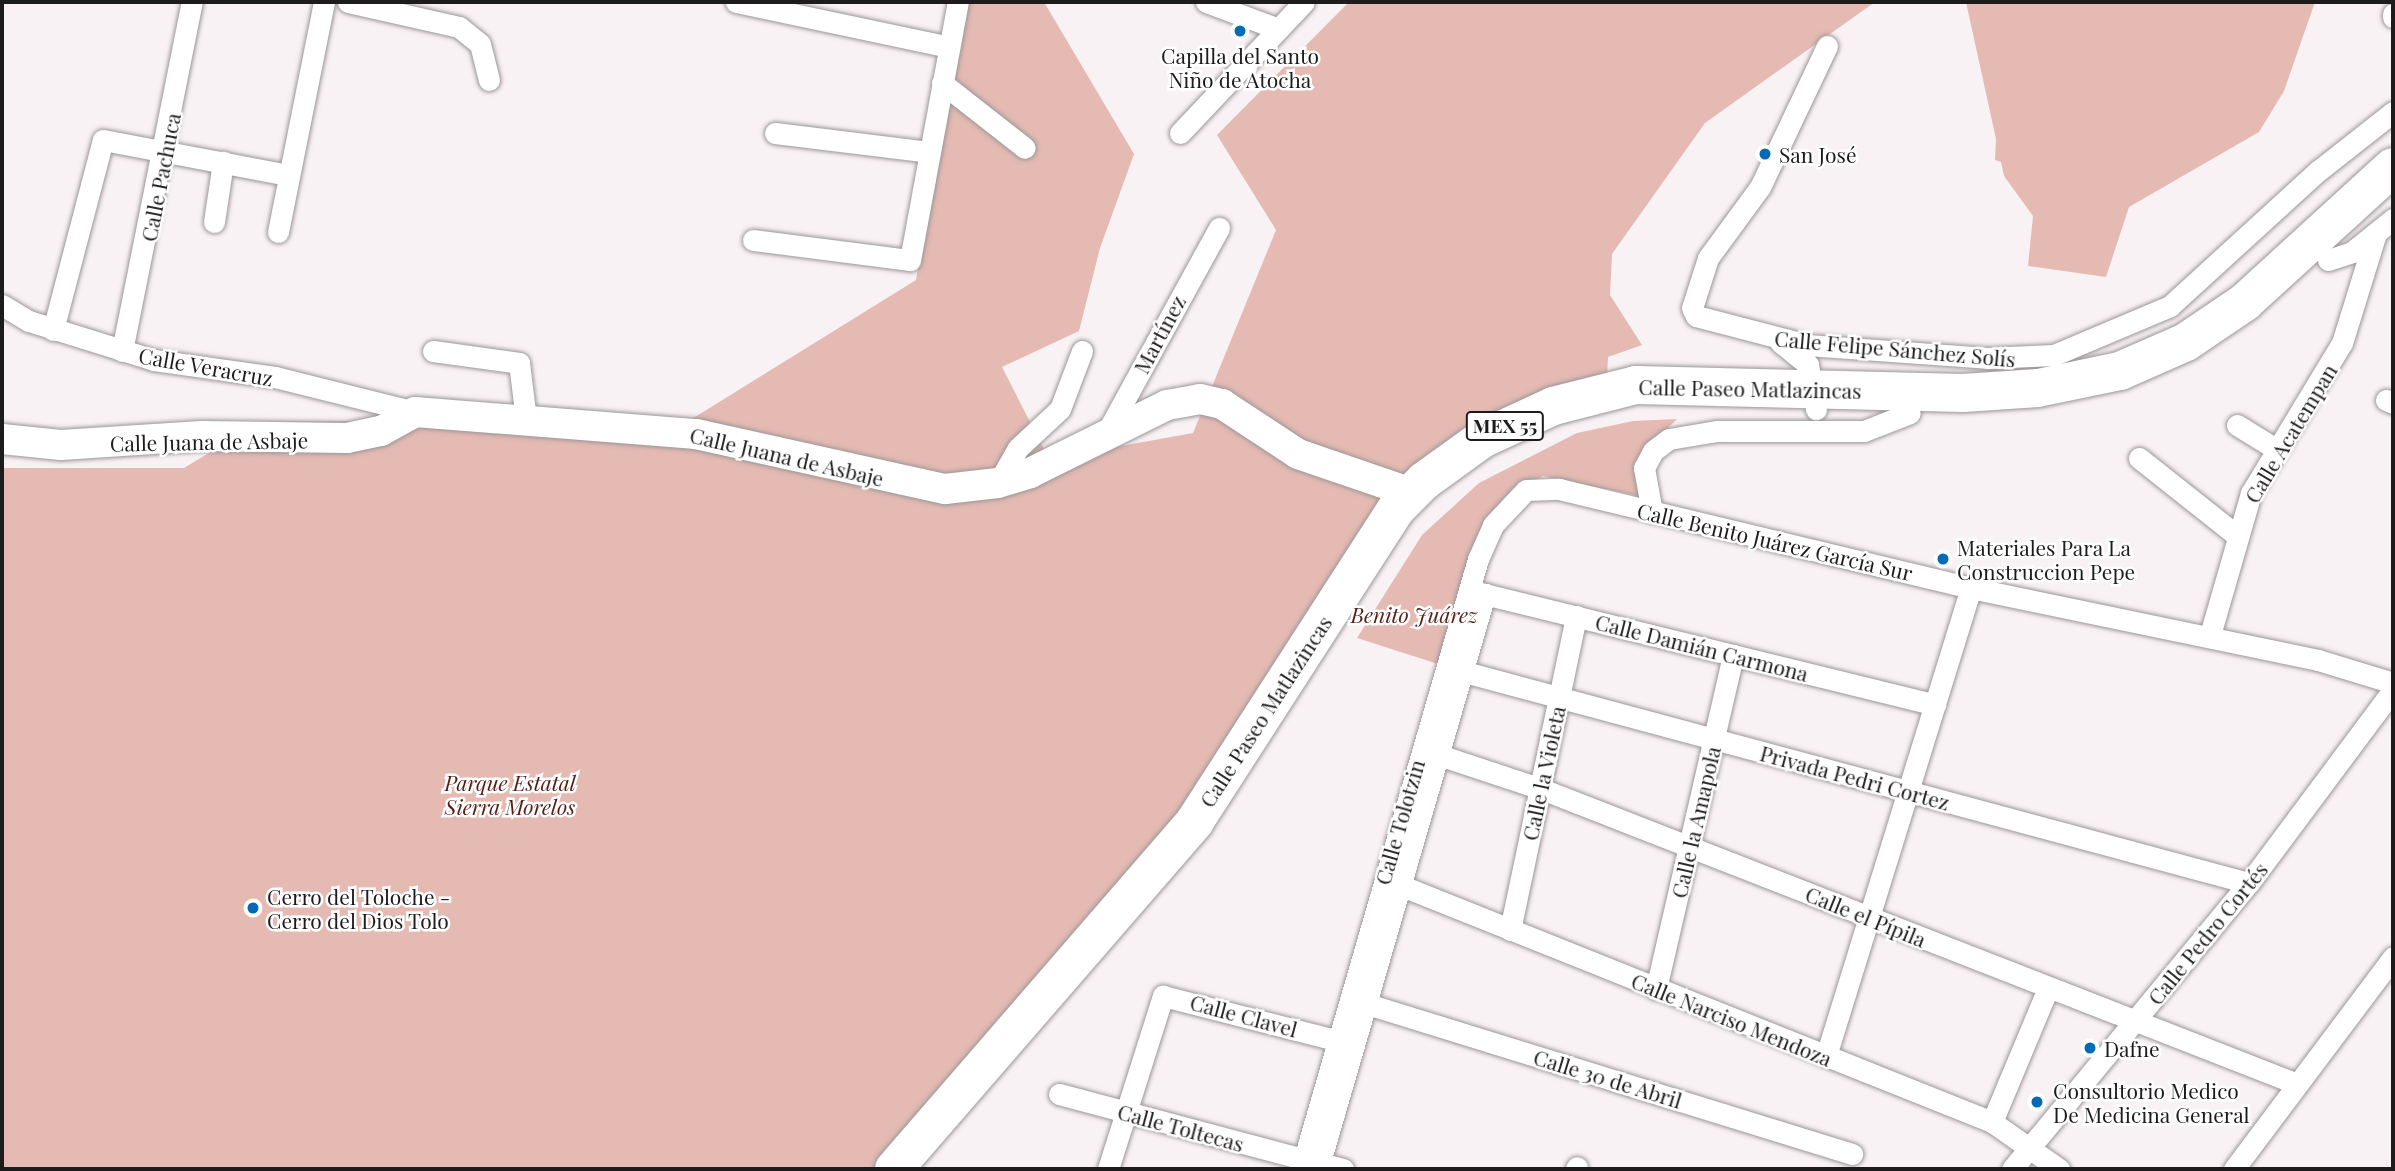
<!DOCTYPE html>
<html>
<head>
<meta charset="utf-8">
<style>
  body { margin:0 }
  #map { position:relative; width:2395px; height:1171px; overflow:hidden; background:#f9f2f5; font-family:"Playfair Display",serif }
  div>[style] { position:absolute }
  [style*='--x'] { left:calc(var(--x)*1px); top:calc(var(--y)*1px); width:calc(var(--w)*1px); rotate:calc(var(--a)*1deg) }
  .green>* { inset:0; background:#e4bab2 }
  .roads { filter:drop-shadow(0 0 2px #9c9698) drop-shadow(0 0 2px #9c9698) }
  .street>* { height:21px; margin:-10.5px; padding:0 10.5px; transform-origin:10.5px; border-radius:10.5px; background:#fff }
  .secondary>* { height:30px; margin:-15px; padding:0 15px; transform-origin:15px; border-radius:15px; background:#fff }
  .highway>* { height:38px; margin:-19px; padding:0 19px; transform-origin:19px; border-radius:19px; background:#fff }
  .dots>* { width:19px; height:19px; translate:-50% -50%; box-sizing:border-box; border:4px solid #fff; border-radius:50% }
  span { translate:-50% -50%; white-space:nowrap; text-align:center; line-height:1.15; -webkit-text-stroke:5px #fff; paint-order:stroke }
  .shield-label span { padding:2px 5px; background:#fff; border:2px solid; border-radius:5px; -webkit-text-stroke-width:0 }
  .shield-label { font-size:19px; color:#1e1b1c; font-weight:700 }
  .poi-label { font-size:21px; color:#1e1b1c }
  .left { translate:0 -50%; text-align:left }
  .street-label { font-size:21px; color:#1e1b1c }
  .park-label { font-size:21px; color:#531e16; font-style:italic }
  .frame { position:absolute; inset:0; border:4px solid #1e1b1c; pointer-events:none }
</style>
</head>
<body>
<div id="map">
  <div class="green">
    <div style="clip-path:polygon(963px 2px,1044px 2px,1134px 154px,1100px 248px,1079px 331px,1002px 367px,1049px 459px,1193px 433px,1276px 230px,1217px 135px,1349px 2px,1875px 2px,1705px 123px,1612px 254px,1610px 295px,1642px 345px,1608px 357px,1607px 378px,1489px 432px,1414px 514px,912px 1169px,2px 1169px,2px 468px,184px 468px,260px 422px,525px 419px,682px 425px,916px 280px)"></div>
    <div style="clip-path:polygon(1966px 2px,2315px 2px,2284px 91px,2259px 132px,2129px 207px,2106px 277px,2028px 266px,2033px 216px,2004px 176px,2001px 162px,1995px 160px,1996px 139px)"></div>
    <div style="clip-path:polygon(1677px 419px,1637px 459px,1640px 496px,1543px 476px,1505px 497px,1486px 520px,1438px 664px,1357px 638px,1422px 535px,1479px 483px,1577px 433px,1633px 421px)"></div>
  </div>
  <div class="roads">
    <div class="street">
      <div style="--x:348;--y:2;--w:114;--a:12.7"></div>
      <div style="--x:459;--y:27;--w:27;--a:39"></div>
      <div style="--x:480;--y:44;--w:37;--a:76"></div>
      <div style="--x:736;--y:2;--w:218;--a:11.9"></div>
      <div style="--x:1206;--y:2;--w:75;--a:20.4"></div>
      <div style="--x:2393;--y:14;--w:3;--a:90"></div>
      <div style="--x:1827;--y:46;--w:156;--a:115.4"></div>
      <div style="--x:1760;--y:187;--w:88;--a:126.2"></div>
      <div style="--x:1708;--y:258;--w:52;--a:107.7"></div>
      <div style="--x:1692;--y:308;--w:9;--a:63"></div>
      <div style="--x:1696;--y:316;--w:115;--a:14.6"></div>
      <div style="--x:1807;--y:345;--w:180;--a:4.1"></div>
      <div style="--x:1987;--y:358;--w:67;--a:-2.6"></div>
      <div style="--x:2054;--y:355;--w:126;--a:-22.9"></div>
      <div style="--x:2170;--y:306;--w:200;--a:-42.4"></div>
      <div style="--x:2318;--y:171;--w:95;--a:-38.2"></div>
      <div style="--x:942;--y:83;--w:105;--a:38.1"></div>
      <div style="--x:775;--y:133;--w:155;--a:7"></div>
      <div style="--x:1180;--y:133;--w:180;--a:-46.6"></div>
      <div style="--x:214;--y:222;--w:61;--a:-81.5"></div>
      <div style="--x:278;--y:232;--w:235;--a:-78.7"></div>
      <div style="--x:753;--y:240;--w:158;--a:7.3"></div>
      <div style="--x:910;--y:260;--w:262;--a:-79.5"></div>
      <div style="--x:2328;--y:260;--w:25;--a:-18"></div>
      <div style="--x:2352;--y:252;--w:53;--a:-38.8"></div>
      <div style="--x:2;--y:305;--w:31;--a:31"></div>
      <div style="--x:29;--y:321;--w:131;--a:17.3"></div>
      <div style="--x:154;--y:360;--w:122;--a:8"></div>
      <div style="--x:275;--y:377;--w:144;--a:14"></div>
      <div style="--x:53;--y:330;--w:196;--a:-75.3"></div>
      <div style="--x:103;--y:140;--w:188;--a:10.7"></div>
      <div style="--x:1780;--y:342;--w:36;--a:39"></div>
      <div style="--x:1808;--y:365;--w:45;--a:79.7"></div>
      <div style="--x:122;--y:351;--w:356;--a:-78.7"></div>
      <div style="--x:433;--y:351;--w:87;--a:7.9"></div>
      <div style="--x:519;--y:363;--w:56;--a:82.9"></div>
      <div style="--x:2386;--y:400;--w:8;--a:23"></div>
      <div style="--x:2237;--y:425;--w:46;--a:31.6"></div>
      <div style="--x:1103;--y:439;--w:241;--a:-61.2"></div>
      <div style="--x:2139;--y:458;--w:124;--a:38.4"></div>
      <div style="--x:998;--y:483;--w:40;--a:-60.3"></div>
      <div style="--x:1018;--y:448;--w:57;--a:-42.9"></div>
      <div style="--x:1060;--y:409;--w:62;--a:-69.2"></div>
      <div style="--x:1652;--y:512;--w:45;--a:-100.3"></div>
      <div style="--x:1644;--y:468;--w:19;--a:-62"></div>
      <div style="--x:1653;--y:451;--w:20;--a:-37"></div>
      <div style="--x:1669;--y:439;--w:49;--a:-9.5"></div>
      <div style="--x:1717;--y:431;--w:147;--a:0"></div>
      <div style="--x:1864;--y:431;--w:49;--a:-21.4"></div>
      <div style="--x:1472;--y:591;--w:477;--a:13.8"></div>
      <div style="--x:2210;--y:635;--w:148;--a:-73.9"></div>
      <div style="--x:2251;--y:493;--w:175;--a:-58.8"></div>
      <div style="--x:2342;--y:343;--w:115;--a:-72.8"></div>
      <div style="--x:1461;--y:671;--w:816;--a:15.06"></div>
      <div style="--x:1436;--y:754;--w:108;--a:18.3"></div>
      <div style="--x:1539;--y:788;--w:812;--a:21.32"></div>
      <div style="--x:1397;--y:884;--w:641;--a:21.8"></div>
      <div style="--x:1992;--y:1122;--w:82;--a:35"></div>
      <div style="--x:1510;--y:930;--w:321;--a:-78.1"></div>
      <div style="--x:1656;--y:989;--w:343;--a:-77"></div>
      <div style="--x:1364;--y:1003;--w:511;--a:17.19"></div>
      <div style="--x:1826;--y:1056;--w:490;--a:-72.8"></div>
      <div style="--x:1059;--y:1094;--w:253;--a:14.9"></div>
      <div style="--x:1992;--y:1122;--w:145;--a:-67.3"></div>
      <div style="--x:1320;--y:1163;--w:24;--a:15"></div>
      <div style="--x:1108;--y:1169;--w:182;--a:-72.4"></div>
      <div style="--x:1163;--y:996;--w:179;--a:14.3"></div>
      <div style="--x:1301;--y:1169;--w:635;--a:-73.82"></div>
      <div style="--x:1478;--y:559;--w:37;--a:-66"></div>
      <div style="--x:1493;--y:525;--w:48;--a:-46.7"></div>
      <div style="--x:1526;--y:490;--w:33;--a:-2"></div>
      <div style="--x:1559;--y:489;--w:424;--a:13.5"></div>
      <div style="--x:1971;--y:588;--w:354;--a:11.7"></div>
      <div style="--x:2318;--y:660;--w:78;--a:17"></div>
      <div style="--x:1318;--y:1169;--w:599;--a:-73.8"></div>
      <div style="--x:1576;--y:1169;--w:2;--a:-63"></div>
      <div style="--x:2012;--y:1169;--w:371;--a:-50.4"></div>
      <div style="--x:2249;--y:883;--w:241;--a:-53.3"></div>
      <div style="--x:2234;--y:1169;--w:265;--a:-53.1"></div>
    </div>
    <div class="secondary">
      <div style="--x:2;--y:439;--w:59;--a:5.8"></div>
      <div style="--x:61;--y:445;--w:141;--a:-3.7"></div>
      <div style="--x:202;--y:436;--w:145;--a:0.8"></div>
      <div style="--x:347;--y:438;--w:35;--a:-12"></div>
      <div style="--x:381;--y:431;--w:39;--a:-29"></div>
      <div style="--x:415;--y:412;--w:282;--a:4.5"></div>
      <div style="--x:696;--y:434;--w:255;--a:12.5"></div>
      <div style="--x:945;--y:489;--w:53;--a:-6.5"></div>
      <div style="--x:998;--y:483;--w:34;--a:-17"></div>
      <div style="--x:1030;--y:473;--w:153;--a:-26.4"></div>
      <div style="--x:1167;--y:405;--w:34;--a:-10"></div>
      <div style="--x:1200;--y:399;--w:23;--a:13"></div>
      <div style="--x:1222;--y:404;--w:91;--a:33.3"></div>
      <div style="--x:1298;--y:454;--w:120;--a:18.9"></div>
    </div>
    <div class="highway">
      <div style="--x:894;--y:1169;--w:460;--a:-49.1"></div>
      <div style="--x:1195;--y:821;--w:373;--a:-57.2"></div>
      <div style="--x:1397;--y:508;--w:38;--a:-45"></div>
      <div style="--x:1424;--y:481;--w:72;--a:-35.9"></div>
      <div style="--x:1482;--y:439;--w:78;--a:-24.9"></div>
      <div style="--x:1553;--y:406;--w:86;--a:-14.2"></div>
      <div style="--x:1636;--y:385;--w:327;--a:1.4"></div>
      <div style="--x:1963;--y:393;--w:75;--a:-3.8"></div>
      <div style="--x:2038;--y:388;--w:84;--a:-11.7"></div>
      <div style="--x:2120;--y:371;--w:72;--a:-23.7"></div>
      <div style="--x:2186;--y:342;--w:71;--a:-34.1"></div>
      <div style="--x:2245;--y:302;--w:200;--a:-42.4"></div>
    </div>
  </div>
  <div class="dots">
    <div style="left:1240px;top:31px;background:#006ab5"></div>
    <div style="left:1765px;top:154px;background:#006ab5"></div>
    <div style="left:1943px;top:559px;background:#006ab5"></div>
    <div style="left:253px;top:908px;background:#006ab5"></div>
    <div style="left:2090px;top:1048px;background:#006ab5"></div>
    <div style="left:2037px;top:1102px;background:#006ab5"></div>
  </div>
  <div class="shield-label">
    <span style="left:1505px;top:426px">MEX 55</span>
  </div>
  <div class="poi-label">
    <span style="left:1240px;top:67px">Capilla del Santo<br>Niño de Atocha</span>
    <span class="left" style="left:1779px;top:154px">San José</span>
    <span class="left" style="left:1957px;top:559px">Materiales Para La<br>Construccion Pepe</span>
    <span class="left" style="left:267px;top:908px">Cerro del Toloche -<br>Cerro del Dios Tolo</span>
    <span class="left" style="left:2104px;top:1048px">Dafne</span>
    <span class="left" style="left:2053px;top:1102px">Consultorio Medico<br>De Medicina General</span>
  </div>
  <div class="street-label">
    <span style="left:160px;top:177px;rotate:-79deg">Calle Pachuca</span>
    <span style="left:1159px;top:334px;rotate:-62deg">Martínez</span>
    <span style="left:1895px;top:348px;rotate:5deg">Calle Felipe Sánchez Solís</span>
    <span style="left:206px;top:366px;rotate:10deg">Calle Veracruz</span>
    <span style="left:1750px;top:388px;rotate:1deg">Calle Paseo Matlazincas</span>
    <span style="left:2290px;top:433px;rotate:-59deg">Calle Acatempan</span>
    <span style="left:209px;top:441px;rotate:-1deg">Calle Juana de Asbaje</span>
    <span style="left:787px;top:456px;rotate:13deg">Calle Juana de Asbaje</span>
    <span style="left:1775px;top:541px;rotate:13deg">Calle Benito Juárez García Sur</span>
    <span style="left:1702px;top:647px;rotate:14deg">Calle Damián Carmona</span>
    <span style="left:1265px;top:711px;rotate:-57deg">Calle Paseo Matlazincas</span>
    <span style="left:1543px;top:773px;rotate:-78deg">Calle la Violeta</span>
    <span style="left:1855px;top:777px;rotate:15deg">Privada Pedri Cortez</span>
    <span style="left:1399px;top:822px;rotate:-74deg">Calle Tolotzin</span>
    <span style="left:1695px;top:822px;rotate:-77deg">Calle la Amapola</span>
    <span style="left:1866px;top:916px;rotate:22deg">Calle el Pípila</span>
    <span style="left:2207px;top:933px;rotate:-51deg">Calle Pedro Cortés</span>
    <span style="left:1244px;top:1015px;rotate:15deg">Calle Clavel</span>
    <span style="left:1732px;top:1019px;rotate:22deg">Calle Narciso Mendoza</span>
    <span style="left:1608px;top:1078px;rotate:17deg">Calle 30 de Abril</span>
    <span style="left:1181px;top:1127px;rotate:15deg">Calle Toltecas</span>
  </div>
  <div class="park-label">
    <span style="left:1414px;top:614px">Benito Juárez</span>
    <span style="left:510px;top:794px">Parque Estatal<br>Sierra Morelos</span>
  </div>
  <div class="frame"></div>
</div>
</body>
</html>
